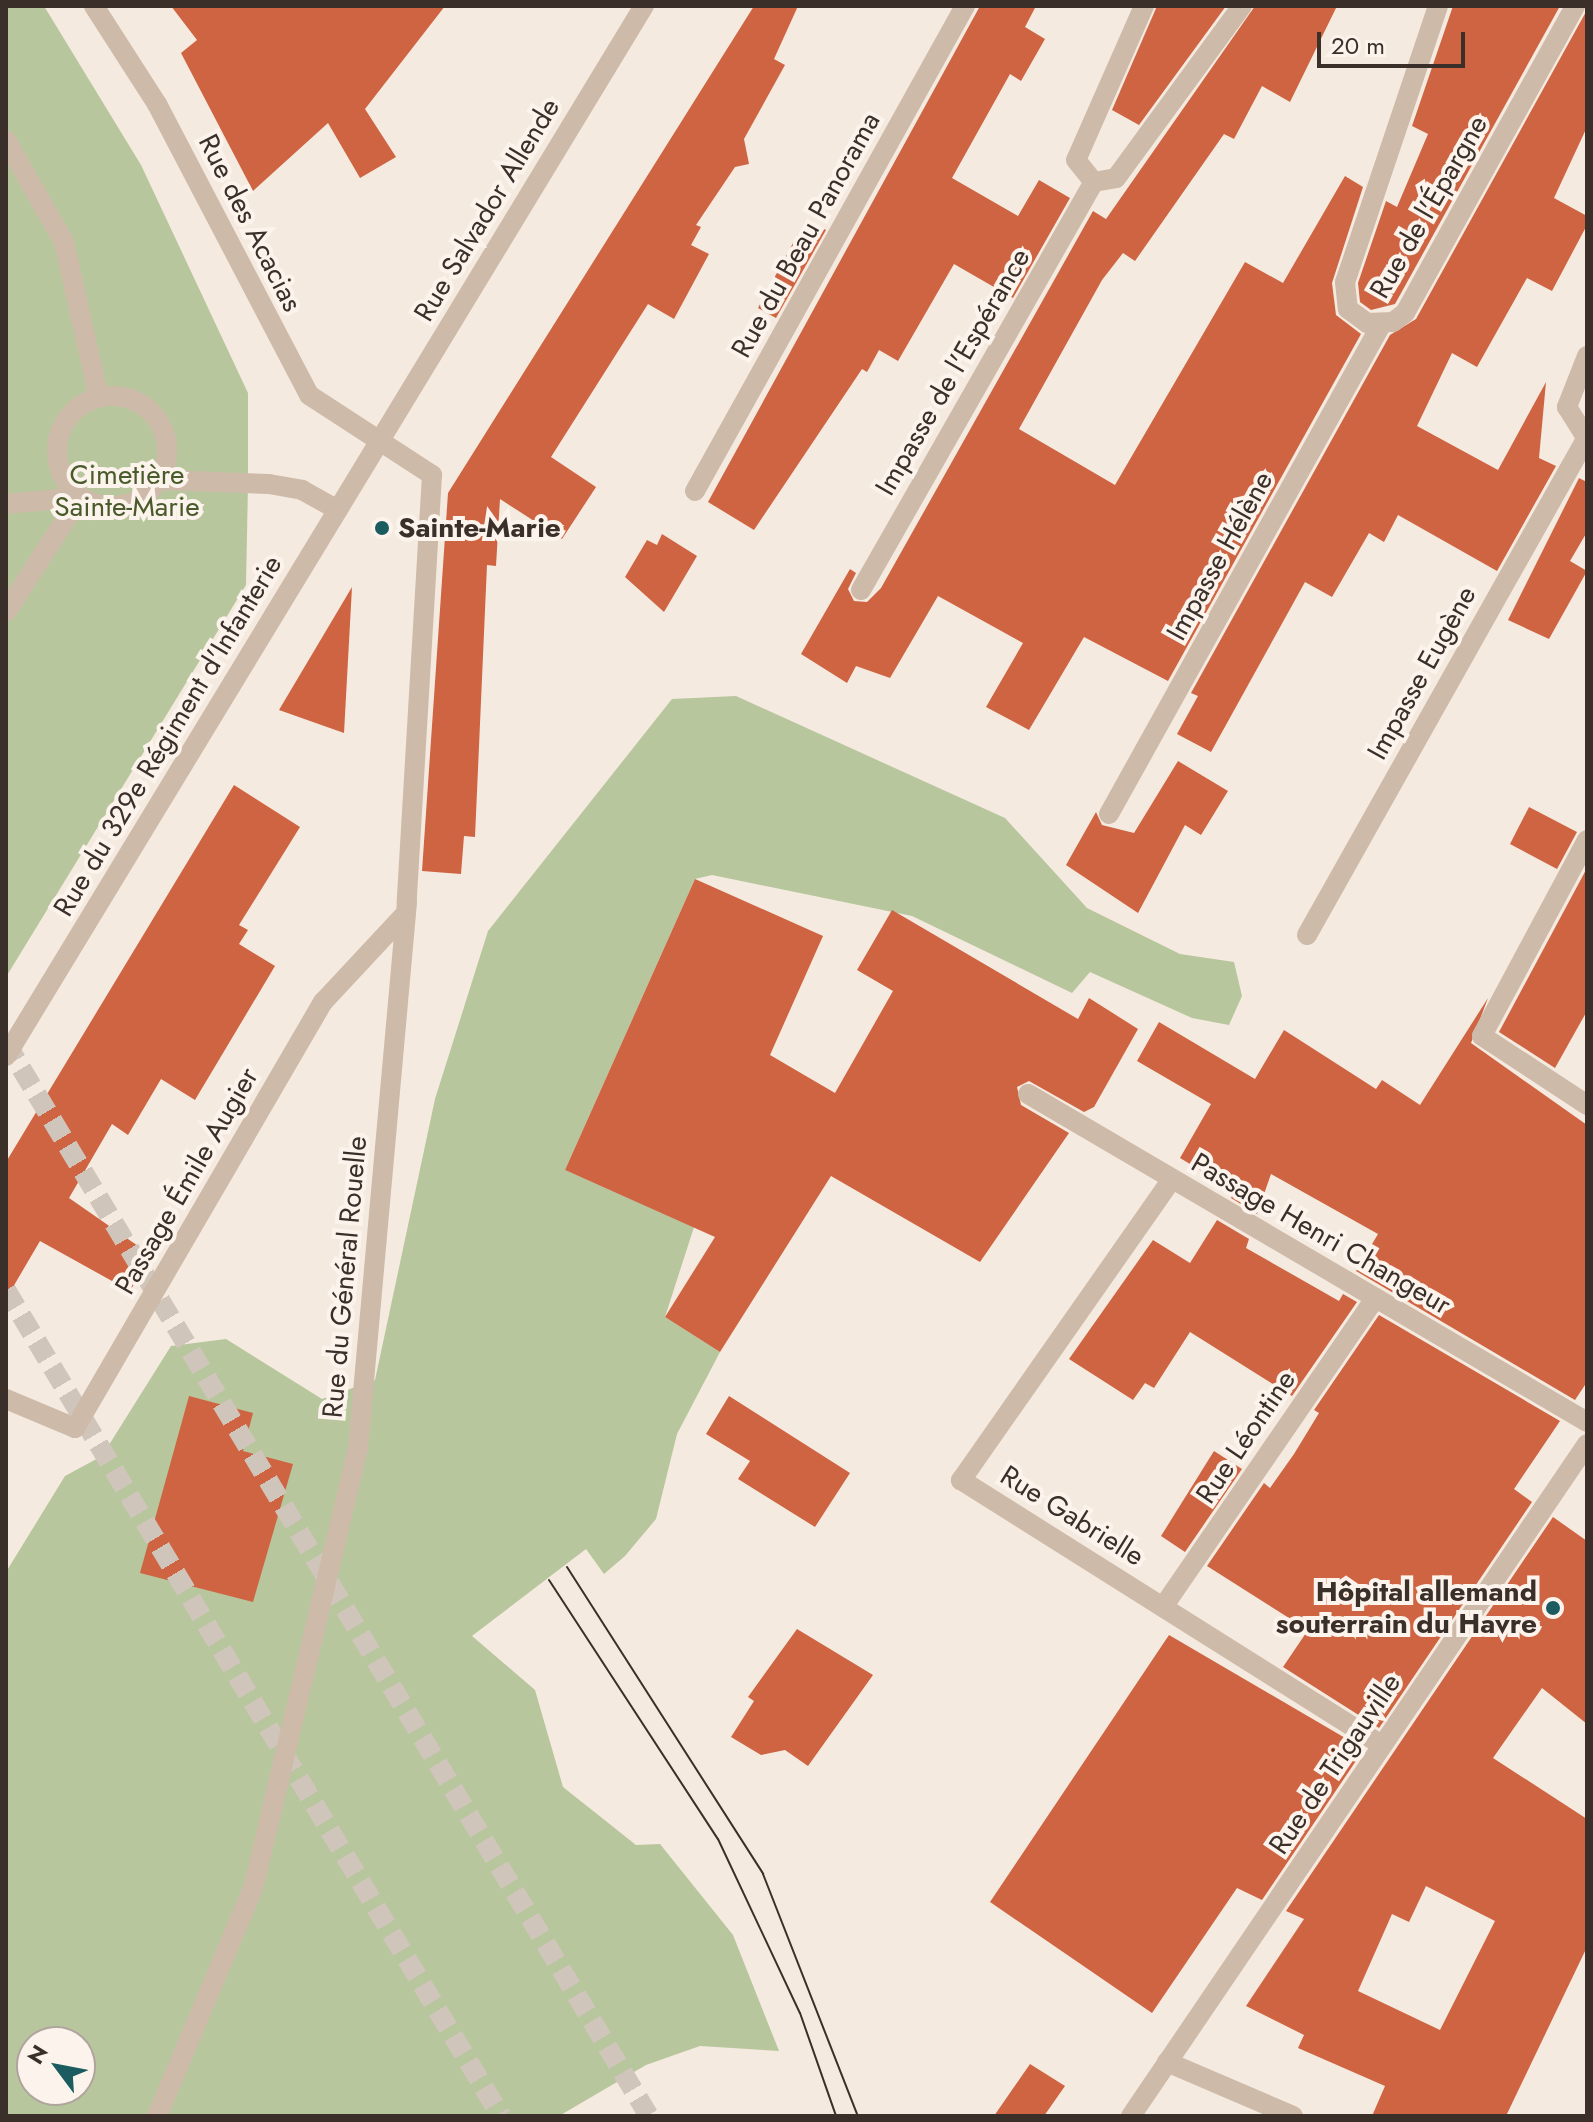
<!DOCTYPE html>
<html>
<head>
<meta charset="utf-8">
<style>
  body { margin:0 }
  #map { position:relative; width:1593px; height:2122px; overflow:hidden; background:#f5eadf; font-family:Jost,sans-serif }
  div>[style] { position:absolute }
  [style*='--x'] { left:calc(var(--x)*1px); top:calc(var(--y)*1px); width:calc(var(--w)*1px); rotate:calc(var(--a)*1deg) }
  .green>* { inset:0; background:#b8c69d }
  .building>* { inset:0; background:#cf6442 }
  .major-tunnel>* { height:20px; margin-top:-10px; transform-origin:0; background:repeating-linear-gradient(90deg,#d0c5bb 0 20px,transparent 0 30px) }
  .minor>* { height:20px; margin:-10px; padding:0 10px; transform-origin:10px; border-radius:10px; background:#cebaa9 }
  .minor>.ring { margin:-10px; padding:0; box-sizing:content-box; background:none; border:20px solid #cebaa9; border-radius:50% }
  .tram>* { height:2px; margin:-1px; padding:0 1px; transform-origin:1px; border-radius:1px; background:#3b2f29 }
  .dots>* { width:22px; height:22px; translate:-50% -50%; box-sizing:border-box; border:4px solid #fcf4ec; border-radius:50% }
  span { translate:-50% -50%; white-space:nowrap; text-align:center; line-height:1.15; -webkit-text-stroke:8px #fcf4ec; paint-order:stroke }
  .street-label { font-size:28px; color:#3b2f29 }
  .park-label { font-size:28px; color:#4a5b2b }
  .poi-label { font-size:28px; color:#3b2f29; font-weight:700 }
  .left { translate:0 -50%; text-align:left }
  .right { translate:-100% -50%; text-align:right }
  .frame { position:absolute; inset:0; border:8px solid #3b2f29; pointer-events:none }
  .north { position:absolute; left:16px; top:2026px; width:80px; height:80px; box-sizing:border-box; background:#fcf4ec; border:2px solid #afa59e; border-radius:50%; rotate:302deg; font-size:22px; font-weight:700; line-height:32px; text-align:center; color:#3b2f29 }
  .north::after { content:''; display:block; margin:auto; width:28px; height:36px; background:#1b5c60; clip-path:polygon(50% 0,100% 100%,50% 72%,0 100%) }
  .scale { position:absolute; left:1317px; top:32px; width:148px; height:36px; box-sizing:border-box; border:4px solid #3b2f29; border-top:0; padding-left:10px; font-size:24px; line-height:28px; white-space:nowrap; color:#3b2f29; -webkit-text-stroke:6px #fcf4ec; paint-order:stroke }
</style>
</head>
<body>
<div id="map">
  <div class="green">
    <div style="clip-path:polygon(6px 6px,44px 6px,141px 165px,248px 393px,248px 485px,246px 585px,6px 977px)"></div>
    <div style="clip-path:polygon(evenodd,736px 696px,1005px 818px,1087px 908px,1180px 954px,1234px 962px,1242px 996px,1229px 1025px,1192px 1018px,1090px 972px,1072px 993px,912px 916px,712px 875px,695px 879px,565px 1170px,694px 1227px,665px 1317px,720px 1352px,677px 1434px,656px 1519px,625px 1556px,604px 1574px,586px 1549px,472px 1636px,535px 1690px,563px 1787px,636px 1845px,660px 1844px,733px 1935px,779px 2051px,700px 2046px,646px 2065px,559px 2116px,6px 2116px,6px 1572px,65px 1476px,102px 1456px,171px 1346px,226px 1339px,322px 1399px,375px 1380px,435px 1099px,488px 931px,672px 699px,736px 696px,32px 2042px,80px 2042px,80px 2090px,32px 2090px,32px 2042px)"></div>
  </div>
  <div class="building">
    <div style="clip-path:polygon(171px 6px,445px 6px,365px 109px,396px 157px,360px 178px,328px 123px,253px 191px,181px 53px,197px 40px)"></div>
    <div style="clip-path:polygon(754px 6px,798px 6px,774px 59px,785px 65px,744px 139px,749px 164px,735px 167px,696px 225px,701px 227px,691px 245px,709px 254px,674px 319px,648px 304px,551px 457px,596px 487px,562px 539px,500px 499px,496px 566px,487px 565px,475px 837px,464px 836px,461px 874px,422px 871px,448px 493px)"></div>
    <div style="clip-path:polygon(980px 6px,1036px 6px,1025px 27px,1045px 39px,1021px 81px,1010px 74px,952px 178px,1018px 216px,1039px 180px,1070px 198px,1013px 298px,954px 264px,898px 361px,879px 350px,867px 372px,862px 369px,754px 530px,708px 502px)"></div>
    <div style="clip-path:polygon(1157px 6px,1226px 6px,1139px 125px,1112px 110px)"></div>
    <div style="clip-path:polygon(1255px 6px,1337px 6px,1290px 102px,1262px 86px,1234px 139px,1224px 134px,1135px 261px,1123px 253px,1102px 280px,1019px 429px,1115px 485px,1245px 262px,1283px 283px,1345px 176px,1363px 187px,1332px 283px,1336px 315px,1361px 334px,1168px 681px,1084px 637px,1029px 730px,986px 707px,1023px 643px,938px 596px,890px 678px,856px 666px,847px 683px,801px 654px,850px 569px,856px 573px,848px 589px,854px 601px,867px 602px,881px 588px,1093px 211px,1106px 219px)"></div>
    <div style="clip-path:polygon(1453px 6px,1560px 6px,1395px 304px,1371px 310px,1360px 302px,1358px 283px,1386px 201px,1397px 207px,1428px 134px,1412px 126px)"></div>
    <div style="clip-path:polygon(1587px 10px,1587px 127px,1554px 198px,1587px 216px,1587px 225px,1552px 291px,1527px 278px,1477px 367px,1452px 353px,1417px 426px,1498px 470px,1546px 382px,1539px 458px,1556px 466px,1497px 571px,1398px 515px,1384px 542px,1369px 533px,1332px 597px,1305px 582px,1211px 752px,1177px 734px,1198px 696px,1191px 693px,1390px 335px,1416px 319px)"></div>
    <div style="clip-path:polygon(806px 219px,826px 230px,776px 318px,758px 308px)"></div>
    <div style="clip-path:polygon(1579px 478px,1587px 482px,1587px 532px,1570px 561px,1587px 571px,1549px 639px,1508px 620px)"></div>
    <div style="clip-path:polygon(662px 534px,697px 556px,664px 612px,625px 577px,647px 540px,657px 545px)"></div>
    <div style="clip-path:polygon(352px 587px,344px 733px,279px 710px)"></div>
    <div style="clip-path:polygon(1178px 761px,1228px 791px,1201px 835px,1185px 825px,1138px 913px,1066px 865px,1096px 812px,1102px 825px,1134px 833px)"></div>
    <div style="clip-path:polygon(234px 785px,300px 827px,239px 925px,248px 930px,239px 944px,275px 966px,195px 1100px,161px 1079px,128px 1135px,112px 1124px,69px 1198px,151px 1255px,130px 1291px,40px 1241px,6px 1299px,6px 1162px)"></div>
    <div style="clip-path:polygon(1529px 807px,1577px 832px,1557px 869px,1510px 844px)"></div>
    <div style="clip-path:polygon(1587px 868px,1587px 1011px,1555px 1068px,1499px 1032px)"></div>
    <div style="clip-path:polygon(695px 879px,823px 936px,770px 1055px,835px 1093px,893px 991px,857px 970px,892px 910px,1078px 1019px,1089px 998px,1138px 1029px,1094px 1107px,1084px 1112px,1029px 1081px,1017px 1087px,1021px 1105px,1069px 1133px,980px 1262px,831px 1176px,720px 1352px,665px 1317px,715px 1237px,565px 1170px)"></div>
    <div style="clip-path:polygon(1488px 998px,1471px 1043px,1587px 1125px,1587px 1382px,1575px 1400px,1356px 1271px,1378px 1234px,1271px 1174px,1257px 1214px,1231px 1198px,1235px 1191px,1180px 1158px,1211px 1104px,1137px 1061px,1159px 1022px,1255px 1079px,1284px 1030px,1376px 1089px,1382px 1080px,1420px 1105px)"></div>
    <div style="clip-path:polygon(1217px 1220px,1249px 1239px,1246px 1248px,1339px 1301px,1343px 1294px,1357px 1302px,1292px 1396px,1190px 1332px,1154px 1388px,1145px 1383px,1133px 1400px,1069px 1359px,1153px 1240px,1190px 1263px)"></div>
    <div style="clip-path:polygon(1379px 1315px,1560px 1421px,1514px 1489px,1532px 1502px,1379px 1728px,1283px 1667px,1308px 1630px,1207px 1566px,1264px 1483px,1270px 1488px,1294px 1454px,1319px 1413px,1314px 1410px)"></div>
    <div style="clip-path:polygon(189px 1396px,253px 1413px,243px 1451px,293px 1464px,253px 1602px,140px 1573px)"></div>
    <div style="clip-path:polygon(729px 1396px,850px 1473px,815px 1527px,738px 1479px,750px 1461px,706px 1434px)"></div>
    <div style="clip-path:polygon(1214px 1451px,1242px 1469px,1185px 1552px,1161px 1536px)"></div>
    <div style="clip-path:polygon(evenodd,1553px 1517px,1587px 1541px,1587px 1724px,1542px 1688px,1493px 1758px,1587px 1819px,1587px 1947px,1506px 2116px,1372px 2116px,1385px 2086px,1298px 2048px,1304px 2035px,1246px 2006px,1304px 1919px,1286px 1911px,1553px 1517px,1426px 1886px,1495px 1921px,1440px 2030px,1358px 1991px,1392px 1914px,1409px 1922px,1426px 1886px)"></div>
    <div style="clip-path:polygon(797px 1629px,873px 1675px,808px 1766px,785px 1750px,761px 1755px,731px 1737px,754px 1701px,748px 1697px)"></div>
    <div style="clip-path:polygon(1169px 1635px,1364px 1749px,1262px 1900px,1237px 1888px,1152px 2013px,990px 1902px)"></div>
    <div style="clip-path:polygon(1030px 2064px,1065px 2086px,1044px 2116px,994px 2116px)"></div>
  </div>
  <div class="major-tunnel">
    <div style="--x:6;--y:1043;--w:1251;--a:59.07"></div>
    <div style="--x:6;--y:1290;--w:963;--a:59.07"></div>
  </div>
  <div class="minor">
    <div style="--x:94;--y:6;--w:117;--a:57.3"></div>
    <div style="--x:157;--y:104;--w:328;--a:62.4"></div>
    <div style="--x:309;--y:395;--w:147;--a:33"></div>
    <div style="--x:432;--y:475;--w:428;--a:93.4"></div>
    <div style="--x:407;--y:902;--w:548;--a:95.13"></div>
    <div style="--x:358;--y:1448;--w:452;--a:103.4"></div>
    <div style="--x:253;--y:1888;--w:247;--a:112.8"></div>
    <div style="--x:1144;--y:6;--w:168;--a:113.8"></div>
    <div style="--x:1076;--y:160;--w:28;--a:51"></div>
    <div style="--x:1094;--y:182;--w:22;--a:-10"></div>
    <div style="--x:1116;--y:178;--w:213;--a:-53.8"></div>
    <div style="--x:1438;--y:6;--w:291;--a:108.6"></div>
    <div style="--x:1345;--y:282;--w:27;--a:84"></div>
    <div style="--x:1348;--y:309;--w:24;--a:36"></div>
    <div style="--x:1367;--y:323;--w:26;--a:-2"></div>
    <div style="--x:1393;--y:322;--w:15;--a:-37"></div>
    <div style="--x:1405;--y:313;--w:351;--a:-61"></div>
    <div style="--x:6;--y:140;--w:117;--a:60.4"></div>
    <div style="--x:64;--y:242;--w:160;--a:77.4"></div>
    <div style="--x:1587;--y:356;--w:55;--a:111.4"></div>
    <div style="--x:1567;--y:407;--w:38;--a:58"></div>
    <div class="ring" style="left:57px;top:396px;width:90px;height:90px"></div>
    <div style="--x:160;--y:480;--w:109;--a:2.1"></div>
    <div style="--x:269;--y:484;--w:34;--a:10"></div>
    <div style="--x:302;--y:490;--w:41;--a:29.1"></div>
    <div style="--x:695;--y:491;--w:555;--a:-60.9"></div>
    <div style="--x:6;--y:504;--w:74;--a:-5.4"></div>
    <div style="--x:861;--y:590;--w:470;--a:-60.3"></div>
    <div style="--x:6;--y:612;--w:137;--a:-57.2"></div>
    <div style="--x:1109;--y:814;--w:560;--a:-60.92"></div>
    <div style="--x:1587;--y:840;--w:222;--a:118.2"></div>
    <div style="--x:1482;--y:1036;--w:126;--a:33.3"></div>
    <div style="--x:1307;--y:935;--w:569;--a:-60.64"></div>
    <div style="--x:6;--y:1056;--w:1229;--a:-58.72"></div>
    <div style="--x:1028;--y:1094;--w:648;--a:30.4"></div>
    <div style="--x:1172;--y:1179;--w:368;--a:125"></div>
    <div style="--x:961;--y:1480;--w:497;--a:32.2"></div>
    <div style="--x:6;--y:1399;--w:75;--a:22.8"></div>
    <div style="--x:75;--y:1428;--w:494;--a:-59.8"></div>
    <div style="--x:324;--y:1001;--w:120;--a:-47"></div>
    <div style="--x:1163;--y:1607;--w:375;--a:-55.5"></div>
    <div style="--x:1167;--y:2062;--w:137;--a:23.2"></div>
    <div style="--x:1131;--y:2116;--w:812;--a:-55.84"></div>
  </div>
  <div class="tram">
    <div style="--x:567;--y:1567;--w:364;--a:57.4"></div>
    <div style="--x:763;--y:1874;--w:260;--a:68.6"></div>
    <div style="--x:549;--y:1580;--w:309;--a:56.9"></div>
    <div style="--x:718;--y:1839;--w:192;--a:64.8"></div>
    <div style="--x:800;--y:2013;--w:109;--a:70.7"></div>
  </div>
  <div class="dots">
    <div style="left:382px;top:528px;background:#1b5c60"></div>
    <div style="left:1553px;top:1608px;background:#1b5c60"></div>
  </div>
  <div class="street-label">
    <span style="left:1429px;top:207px;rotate:-60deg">Rue de l'Épargne</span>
    <span style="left:487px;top:210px;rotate:-59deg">Rue Salvador Allende</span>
    <span style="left:250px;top:223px;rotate:63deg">Rue des Acacias</span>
    <span style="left:806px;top:235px;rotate:-61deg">Rue du Beau Panorama</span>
    <span style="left:953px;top:372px;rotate:-60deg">Impasse de l'Espérance</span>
    <span style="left:1220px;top:556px;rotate:-61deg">Impasse Hélène</span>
    <span style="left:1422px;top:673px;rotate:-61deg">Impasse Eugène</span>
    <span style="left:168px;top:736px;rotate:-59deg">Rue du 329e Régiment d'Infanterie</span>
    <span style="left:187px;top:1181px;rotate:-60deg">Passage Émile Augier</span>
    <span style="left:1321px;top:1234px;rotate:30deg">Passage Henri Changeur</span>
    <span style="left:345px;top:1277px;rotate:-85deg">Rue du Général Rouelle</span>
    <span style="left:1246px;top:1437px;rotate:-56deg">Rue Léontine</span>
    <span style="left:1072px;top:1516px;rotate:32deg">Rue Gabrielle</span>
    <span style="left:1335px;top:1764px;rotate:-56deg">Rue de Trigauville</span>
  </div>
  <div class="park-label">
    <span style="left:127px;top:491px">Cimetière<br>Sainte-Marie</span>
  </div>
  <div class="poi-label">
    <span class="left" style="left:398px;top:528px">Sainte-Marie</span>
    <span class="right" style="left:1537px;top:1608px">Hôpital allemand<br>souterrain du Havre</span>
  </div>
  <div class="frame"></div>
  <div class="north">N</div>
  <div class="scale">20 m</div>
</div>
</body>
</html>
